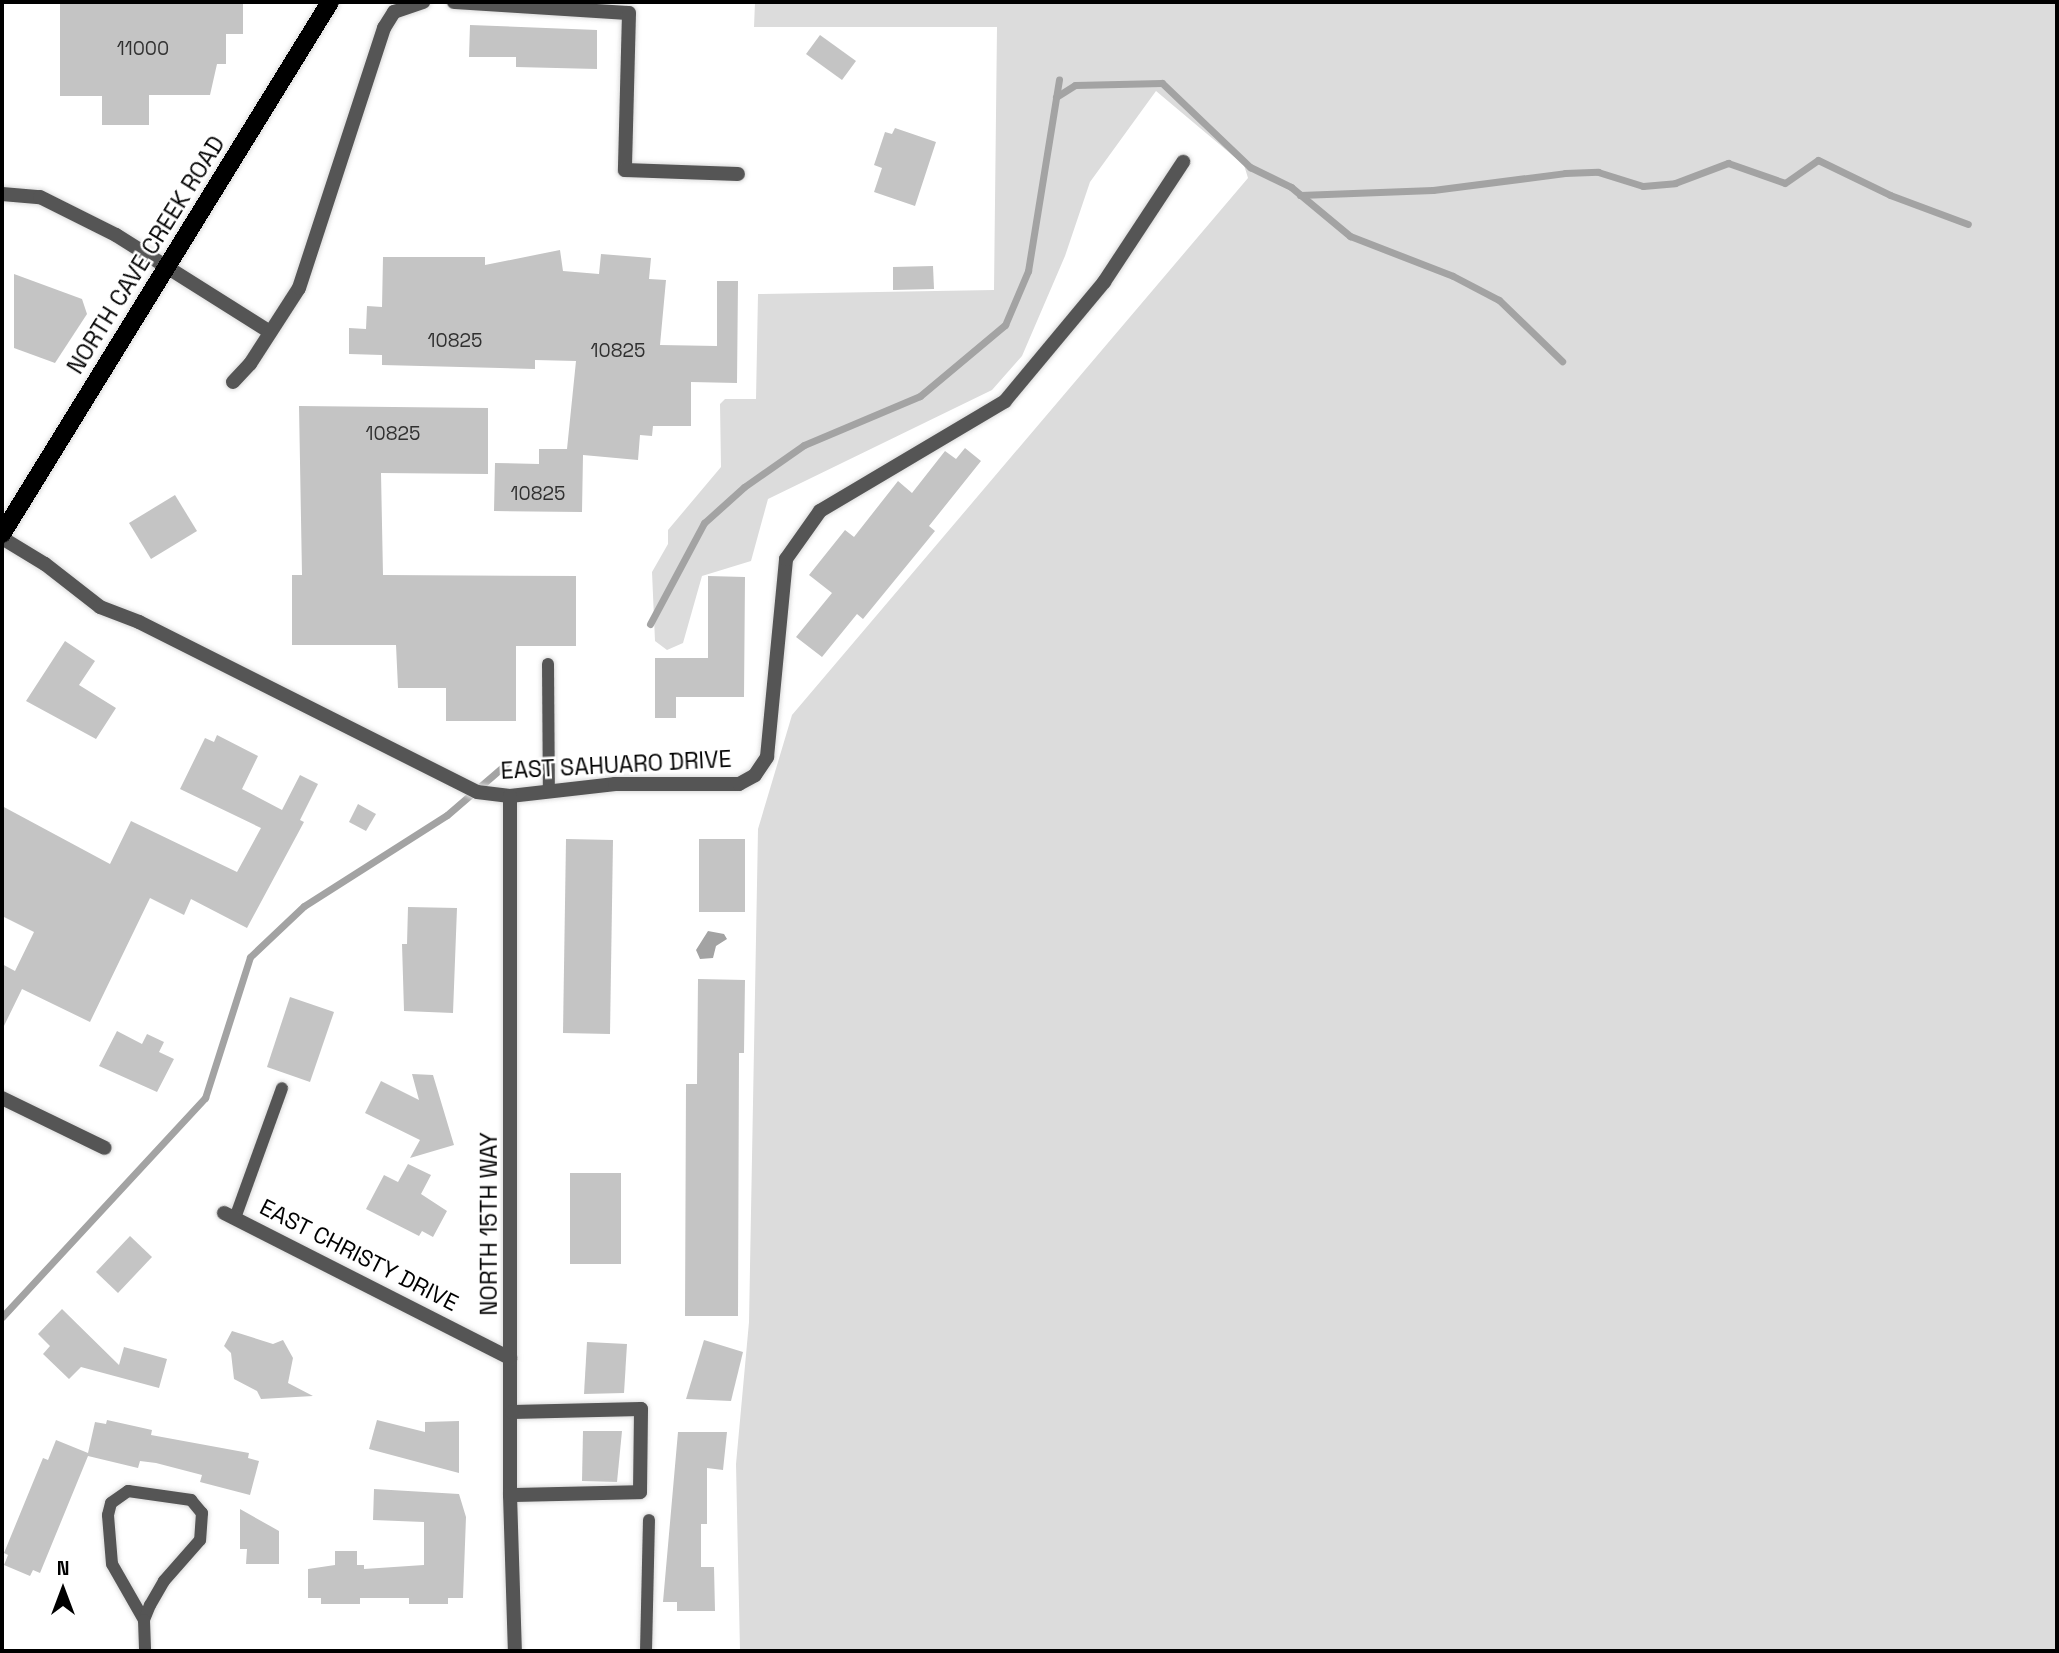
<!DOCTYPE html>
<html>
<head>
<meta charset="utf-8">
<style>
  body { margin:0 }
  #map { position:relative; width:2059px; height:1653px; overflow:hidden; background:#fff; font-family:"Space Grotesk",sans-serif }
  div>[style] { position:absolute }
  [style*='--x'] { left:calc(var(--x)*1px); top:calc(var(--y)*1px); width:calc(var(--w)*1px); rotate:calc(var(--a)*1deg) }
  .green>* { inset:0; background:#dcdcdc }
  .water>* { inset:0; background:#a3a3a3 }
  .stream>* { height:7px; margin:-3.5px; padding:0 3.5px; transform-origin:3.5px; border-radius:3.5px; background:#a3a3a3 }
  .building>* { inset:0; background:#c4c4c4 }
  .roads { filter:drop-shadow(0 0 2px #dbdbdb) drop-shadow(0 0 2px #dbdbdb) }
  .lane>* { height:12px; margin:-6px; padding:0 6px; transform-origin:6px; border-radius:6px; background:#555 }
  .street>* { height:14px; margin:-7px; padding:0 7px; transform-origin:7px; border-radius:7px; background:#555 }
  .primary>* { height:18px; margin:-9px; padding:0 9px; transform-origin:9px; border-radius:9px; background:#000 }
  span { translate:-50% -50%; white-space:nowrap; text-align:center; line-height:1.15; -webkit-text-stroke:5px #fff; paint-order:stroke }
  .number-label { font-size:19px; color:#313131 }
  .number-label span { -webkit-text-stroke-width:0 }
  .street-label { font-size:23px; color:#000 }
  .frame { position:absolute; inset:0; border:4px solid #000; pointer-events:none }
  .north { position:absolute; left:28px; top:1555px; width:70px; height:70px; -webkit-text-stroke:5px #fff; paint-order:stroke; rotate:0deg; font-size:19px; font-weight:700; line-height:28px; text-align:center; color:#000 }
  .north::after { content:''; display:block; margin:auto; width:24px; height:32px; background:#000; clip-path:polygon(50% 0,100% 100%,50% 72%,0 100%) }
</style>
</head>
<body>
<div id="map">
  <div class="green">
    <div style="clip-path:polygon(755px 2px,2057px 2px,2057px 1651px,740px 1651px,736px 1464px,749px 1322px,758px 829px,792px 715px,1248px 178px,1244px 165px,1156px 91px,1090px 182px,1065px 256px,1022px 356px,992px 390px,768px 499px,751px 561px,702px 576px,683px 643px,667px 650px,655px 641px,652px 572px,668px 544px,668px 530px,721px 467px,720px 404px,725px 399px,756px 399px,758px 294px,994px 290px,997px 27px,754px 27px)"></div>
  </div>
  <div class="water">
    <div style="clip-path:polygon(708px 931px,724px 934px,727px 939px,716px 946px,713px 958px,700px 959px,696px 950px)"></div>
  </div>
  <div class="stream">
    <div style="--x:1056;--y:97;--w:22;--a:-32"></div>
    <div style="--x:1075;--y:85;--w:87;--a:-1.3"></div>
    <div style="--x:1162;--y:83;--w:122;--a:43.7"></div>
    <div style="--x:1250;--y:167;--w:46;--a:26"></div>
    <div style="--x:1291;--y:187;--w:77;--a:39.7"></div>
    <div style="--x:1350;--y:236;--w:110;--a:21.2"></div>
    <div style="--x:1453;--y:276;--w:52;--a:27.6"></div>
    <div style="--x:1499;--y:300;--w:88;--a:44.1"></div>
    <div style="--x:1300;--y:195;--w:133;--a:-2.2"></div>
    <div style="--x:1433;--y:190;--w:133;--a:-7.3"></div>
    <div style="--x:1565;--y:173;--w:33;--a:-2"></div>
    <div style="--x:1598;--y:172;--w:47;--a:17.3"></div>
    <div style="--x:1643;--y:186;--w:32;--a:-5"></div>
    <div style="--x:1675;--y:183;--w:57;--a:-20.7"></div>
    <div style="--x:1728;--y:163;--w:60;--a:19.3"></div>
    <div style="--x:1785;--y:183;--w:40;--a:-34.9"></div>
    <div style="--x:1818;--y:160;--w:80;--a:25.9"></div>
    <div style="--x:1890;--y:195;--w:83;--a:20.4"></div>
    <div style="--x:650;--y:624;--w:115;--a:-61.9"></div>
    <div style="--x:704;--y:523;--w:54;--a:-42"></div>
    <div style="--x:744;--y:487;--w:73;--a:-35"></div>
    <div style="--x:804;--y:445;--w:126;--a:-22.9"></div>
    <div style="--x:920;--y:396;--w:111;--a:-39.9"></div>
    <div style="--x:1005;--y:325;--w:59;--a:-66.9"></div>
    <div style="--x:1028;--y:271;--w:194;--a:-80.8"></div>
    <div style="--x:2;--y:1317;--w:299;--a:-47.2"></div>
    <div style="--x:205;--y:1098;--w:148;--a:-72.3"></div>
    <div style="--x:250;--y:957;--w:74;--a:-43.4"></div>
    <div style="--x:304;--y:906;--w:169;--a:-32.5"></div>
    <div style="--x:447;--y:815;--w:78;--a:-40.8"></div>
  </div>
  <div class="building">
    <div style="clip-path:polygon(60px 2px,243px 2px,243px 34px,226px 34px,226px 64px,217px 64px,210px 95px,149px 95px,149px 125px,102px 125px,102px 96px,60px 96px)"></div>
    <div style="clip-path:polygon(470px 25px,597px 30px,597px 69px,516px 67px,516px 57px,469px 57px)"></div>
    <div style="clip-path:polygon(820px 35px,856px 61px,842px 80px,806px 54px)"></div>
    <div style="clip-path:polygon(895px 128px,936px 142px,915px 206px,874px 192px,882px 168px,874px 165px,885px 132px,892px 134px)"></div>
    <div style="clip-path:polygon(560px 250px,563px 271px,599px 274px,601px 254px,651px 258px,649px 279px,666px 280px,660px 345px,717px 346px,717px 281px,738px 281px,737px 383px,691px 382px,691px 426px,653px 426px,652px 436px,640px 435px,638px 460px,583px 455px,582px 512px,494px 511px,495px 463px,539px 464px,539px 449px,567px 449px,576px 361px,535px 360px,535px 369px,382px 365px,382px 355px,349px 354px,349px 328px,366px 329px,367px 306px,382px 307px,383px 257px,485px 257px,485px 265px)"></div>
    <div style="clip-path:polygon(933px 266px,934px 289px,893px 290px,893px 267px)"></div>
    <div style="clip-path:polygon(14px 274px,82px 299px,87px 314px,55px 363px,14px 348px)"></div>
    <div style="clip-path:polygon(299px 406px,488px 408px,488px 474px,381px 473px,383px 575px,576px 576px,576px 646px,516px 646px,516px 721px,446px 721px,446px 688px,398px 688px,396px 645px,292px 645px,292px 575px,302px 575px)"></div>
    <div style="clip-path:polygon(965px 448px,981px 461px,929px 526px,935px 531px,863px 619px,857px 614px,822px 657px,796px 637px,832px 593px,809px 575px,845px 530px,854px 537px,898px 481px,912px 493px,945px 451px,956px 459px)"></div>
    <div style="clip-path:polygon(175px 495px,197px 531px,151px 559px,129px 523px)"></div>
    <div style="clip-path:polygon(708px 576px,745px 577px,744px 697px,676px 697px,676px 718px,655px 718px,655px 658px,708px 658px)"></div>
    <div style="clip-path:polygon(65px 641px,95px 661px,79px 685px,116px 708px,96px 739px,26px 701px)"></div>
    <div style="clip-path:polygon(217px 735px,258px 756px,242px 789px,282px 810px,300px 775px,318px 784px,300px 820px,304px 822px,247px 928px,191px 899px,184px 915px,150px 898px,90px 1022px,22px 989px,2px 1030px,2px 964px,15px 971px,34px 932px,2px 916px,2px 806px,110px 864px,131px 821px,237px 872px,261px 828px,180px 789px,205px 738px,214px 742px)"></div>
    <div style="clip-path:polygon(358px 804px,376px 814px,366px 831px,349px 822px)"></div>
    <div style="clip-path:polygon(566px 839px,613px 840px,610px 1034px,563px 1033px)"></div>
    <div style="clip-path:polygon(699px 839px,745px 839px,745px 912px,699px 912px)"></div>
    <div style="clip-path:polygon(408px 907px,457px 908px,453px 1013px,404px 1011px,402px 944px,407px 944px)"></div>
    <div style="clip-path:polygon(698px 979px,745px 980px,744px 1053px,739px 1053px,738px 1316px,685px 1316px,686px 1084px,697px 1084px)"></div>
    <div style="clip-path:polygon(290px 997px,334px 1012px,310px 1082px,267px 1067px)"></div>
    <div style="clip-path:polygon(117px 1031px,142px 1044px,147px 1034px,164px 1042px,159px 1052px,174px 1059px,157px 1092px,99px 1066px)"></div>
    <div style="clip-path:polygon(412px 1074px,433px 1075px,454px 1145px,410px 1158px,420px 1140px,365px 1113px,381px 1081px,419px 1100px)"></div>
    <div style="clip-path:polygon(408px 1164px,431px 1175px,421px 1194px,447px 1211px,433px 1237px,422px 1231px,419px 1236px,366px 1209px,384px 1175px,398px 1182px)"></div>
    <div style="clip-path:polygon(570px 1173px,621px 1173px,621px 1264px,570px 1264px)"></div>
    <div style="clip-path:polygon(130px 1236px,152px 1257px,118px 1293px,96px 1272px)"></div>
    <div style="clip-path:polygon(62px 1309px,119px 1365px,124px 1347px,167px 1359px,159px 1388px,81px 1367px,69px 1379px,43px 1354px,50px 1346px,38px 1334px)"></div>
    <div style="clip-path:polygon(232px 1331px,273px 1344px,283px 1340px,293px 1358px,288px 1383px,313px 1396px,261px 1399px,257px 1391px,234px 1379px,231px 1353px,224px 1346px)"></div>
    <div style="clip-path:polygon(704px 1340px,743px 1352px,731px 1401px,686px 1399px)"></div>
    <div style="clip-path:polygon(587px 1342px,627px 1344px,624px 1393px,584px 1394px)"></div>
    <div style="clip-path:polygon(107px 1420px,152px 1430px,151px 1435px,249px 1453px,248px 1458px,259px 1461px,250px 1495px,200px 1482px,202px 1475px,156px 1463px,140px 1461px,138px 1468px,88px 1456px,40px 1573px,33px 1570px,30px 1576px,4px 1565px,8px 1555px,4px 1553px,43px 1458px,48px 1460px,56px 1440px,88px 1453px,95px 1422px,106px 1424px)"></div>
    <div style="clip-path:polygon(377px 1420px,425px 1432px,425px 1422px,459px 1421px,459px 1473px,369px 1449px)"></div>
    <div style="clip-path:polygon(583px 1431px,622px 1431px,617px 1482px,582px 1481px)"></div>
    <div style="clip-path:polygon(678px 1432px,727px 1432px,723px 1470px,707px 1468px,707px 1524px,701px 1524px,701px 1567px,714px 1567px,715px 1611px,677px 1611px,677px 1602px,663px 1602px)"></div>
    <div style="clip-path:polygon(374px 1489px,459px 1494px,466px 1517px,463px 1598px,448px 1598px,448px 1604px,409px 1604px,409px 1598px,360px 1598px,360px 1604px,321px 1604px,321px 1598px,308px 1598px,308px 1569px,335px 1565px,335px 1551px,357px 1551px,357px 1565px,364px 1565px,364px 1569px,424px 1565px,424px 1522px,373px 1520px)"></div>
    <div style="clip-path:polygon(240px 1509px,279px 1531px,279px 1564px,246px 1564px,247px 1549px,240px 1549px)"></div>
  </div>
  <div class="roads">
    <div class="lane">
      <div style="--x:548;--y:664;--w:128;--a:89.6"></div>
      <div style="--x:235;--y:1218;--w:138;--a:-70.1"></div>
      <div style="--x:144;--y:1620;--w:64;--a:-119.7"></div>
      <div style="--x:112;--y:1564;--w:49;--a:-94.7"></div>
      <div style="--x:108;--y:1515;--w:12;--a:-76"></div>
      <div style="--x:111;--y:1503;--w:21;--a:-35"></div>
      <div style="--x:128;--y:1491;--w:64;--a:8.1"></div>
      <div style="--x:191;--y:1500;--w:17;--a:50"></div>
      <div style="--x:202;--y:1513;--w:27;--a:94"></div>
      <div style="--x:200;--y:1540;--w:55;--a:131.3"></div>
      <div style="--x:164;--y:1581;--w:28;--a:120"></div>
      <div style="--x:150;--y:1605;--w:16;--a:112"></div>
      <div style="--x:144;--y:1620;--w:31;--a:88"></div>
      <div style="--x:646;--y:1651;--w:131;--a:-88.7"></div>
    </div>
    <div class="street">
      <div style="--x:454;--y:2;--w:175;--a:3.6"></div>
      <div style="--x:629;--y:13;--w:157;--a:91.5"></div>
      <div style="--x:625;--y:170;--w:113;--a:2"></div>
      <div style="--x:2;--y:194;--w:38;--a:5"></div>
      <div style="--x:40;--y:197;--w:85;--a:26.6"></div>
      <div style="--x:116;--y:235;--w:182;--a:32.2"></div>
      <div style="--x:233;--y:382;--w:25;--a:-47"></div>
      <div style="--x:250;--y:364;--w:90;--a:-57.2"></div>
      <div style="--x:299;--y:288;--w:274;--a:-71.9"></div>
      <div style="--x:384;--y:28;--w:19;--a:-58"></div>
      <div style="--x:394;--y:12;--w:31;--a:-19"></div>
      <div style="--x:2;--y:538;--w:50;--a:31.2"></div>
      <div style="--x:45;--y:564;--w:70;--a:38"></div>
      <div style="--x:100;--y:607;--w:42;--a:21"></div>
      <div style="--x:139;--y:622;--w:378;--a:26.7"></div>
      <div style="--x:477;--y:792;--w:33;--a:7"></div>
      <div style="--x:510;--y:796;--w:106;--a:-6.5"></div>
      <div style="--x:615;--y:784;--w:124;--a:0"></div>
      <div style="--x:739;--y:784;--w:18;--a:-29"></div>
      <div style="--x:755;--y:775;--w:22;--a:-56"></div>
      <div style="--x:767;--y:757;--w:199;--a:-84.5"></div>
      <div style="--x:786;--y:559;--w:59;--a:-54.7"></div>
      <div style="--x:820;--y:511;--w:215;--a:-30.7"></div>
      <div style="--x:1005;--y:401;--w:155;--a:-50.2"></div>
      <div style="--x:1104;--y:282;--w:144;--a:-56.6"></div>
      <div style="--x:510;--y:796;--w:699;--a:90"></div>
      <div style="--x:510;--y:1495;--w:156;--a:88.2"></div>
      <div style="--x:2;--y:1098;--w:114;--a:25.9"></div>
      <div style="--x:224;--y:1213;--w:321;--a:26.9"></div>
      <div style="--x:510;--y:1495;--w:130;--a:-1.3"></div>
      <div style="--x:640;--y:1492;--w:83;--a:-89.3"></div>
      <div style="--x:641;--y:1409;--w:129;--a:178.7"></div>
    </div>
    <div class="primary">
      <div style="--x:2;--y:534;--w:625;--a:-58.34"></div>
    </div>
  </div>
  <div class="number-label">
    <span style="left:143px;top:49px">11000</span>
    <span style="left:455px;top:341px">10825</span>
    <span style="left:618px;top:351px">10825</span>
    <span style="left:393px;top:434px">10825</span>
    <span style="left:538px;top:494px">10825</span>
  </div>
  <div class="street-label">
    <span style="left:146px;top:255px;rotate:-58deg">NORTH CAVE CREEK ROAD</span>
    <span style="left:616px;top:765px;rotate:-3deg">EAST SAHUARO DRIVE</span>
    <span style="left:489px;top:1224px;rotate:-90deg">NORTH 15TH WAY</span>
    <span style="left:359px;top:1255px;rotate:27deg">EAST CHRISTY DRIVE</span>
  </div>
  <div class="frame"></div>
  <div class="north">N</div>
</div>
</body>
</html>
